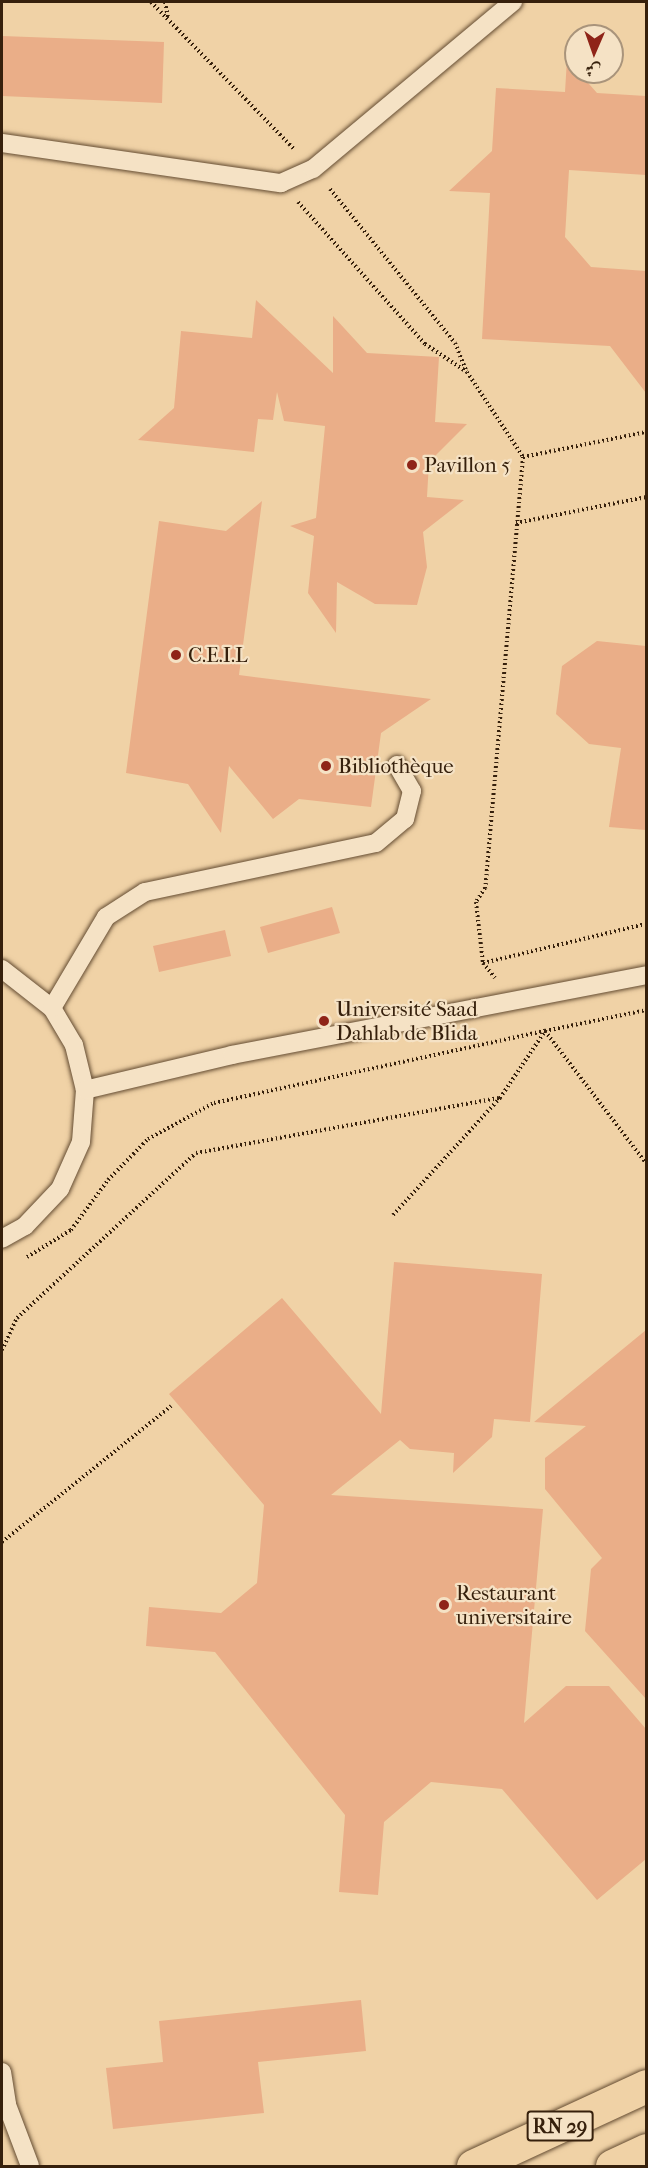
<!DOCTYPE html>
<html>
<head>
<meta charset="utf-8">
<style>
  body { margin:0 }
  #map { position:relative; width:648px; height:2168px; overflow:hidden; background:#f0d2a6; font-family:"IM FELL French Canon",Amiri,serif }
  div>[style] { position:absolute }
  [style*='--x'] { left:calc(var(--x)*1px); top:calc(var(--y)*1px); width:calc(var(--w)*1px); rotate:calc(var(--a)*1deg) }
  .building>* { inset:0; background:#eaae88 }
  .path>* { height:4px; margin-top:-2px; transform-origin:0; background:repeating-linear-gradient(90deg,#36200c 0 1.5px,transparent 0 4.5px) }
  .roads { filter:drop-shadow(0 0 2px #644c32) drop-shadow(0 0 2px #644c32) }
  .lane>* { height:18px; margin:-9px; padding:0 9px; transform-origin:9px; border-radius:9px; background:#f5e2c5 }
  .highway>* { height:33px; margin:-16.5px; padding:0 16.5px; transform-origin:16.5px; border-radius:16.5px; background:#f0d2a6 }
  .dots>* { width:16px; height:16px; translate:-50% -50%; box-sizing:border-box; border:3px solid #f5e2c5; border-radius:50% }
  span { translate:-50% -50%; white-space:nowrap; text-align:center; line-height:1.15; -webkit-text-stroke:4.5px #f5e2c5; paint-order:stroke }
  .shield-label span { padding:2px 4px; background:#f5e2c5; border:2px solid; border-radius:4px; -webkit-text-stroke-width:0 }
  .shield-label { font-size:20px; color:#36200c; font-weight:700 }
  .poi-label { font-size:21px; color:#36200c }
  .left { translate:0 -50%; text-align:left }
  .frame { position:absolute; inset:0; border:3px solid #36200c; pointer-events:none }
  .north { position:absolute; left:564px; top:24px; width:60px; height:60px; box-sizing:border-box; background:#f5e2c5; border:2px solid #a9947b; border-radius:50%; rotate:182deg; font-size:16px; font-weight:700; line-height:24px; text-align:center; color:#36200c }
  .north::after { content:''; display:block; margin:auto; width:21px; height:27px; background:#8f2418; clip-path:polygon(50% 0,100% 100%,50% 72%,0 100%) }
</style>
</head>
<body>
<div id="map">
  <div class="building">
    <div style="clip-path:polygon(2px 36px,164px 42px,162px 103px,2px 96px)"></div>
    <div style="clip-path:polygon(567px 59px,597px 93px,646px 96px,646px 175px,569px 170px,565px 237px,591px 267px,646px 271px,646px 393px,610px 346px,482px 339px,490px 193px,449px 191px,492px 151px,496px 88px,565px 92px)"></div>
    <div style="clip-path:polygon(256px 300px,333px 373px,333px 316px,367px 353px,439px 357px,435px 422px,467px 424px,429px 462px,427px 497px,464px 500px,423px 532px,427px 567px,417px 605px,375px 604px,337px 582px,336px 633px,308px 593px,314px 536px,290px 526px,316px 518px,325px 426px,284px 421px,277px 392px,273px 420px,258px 419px,254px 452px,138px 440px,174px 408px,181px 331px,252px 338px)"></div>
    <div style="clip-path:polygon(262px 501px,239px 675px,431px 699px,381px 733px,371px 807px,299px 799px,273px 819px,229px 766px,221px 833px,188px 784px,126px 773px,159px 521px,226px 531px)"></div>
    <div style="clip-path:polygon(597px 641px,646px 646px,646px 830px,609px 827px,621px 748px,589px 744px,556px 714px,562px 666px)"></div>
    <div style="clip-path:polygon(332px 907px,340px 933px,268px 953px,260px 927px)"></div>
    <div style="clip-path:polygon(225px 930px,231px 956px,159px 972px,153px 946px)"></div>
    <div style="clip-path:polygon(394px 1262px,542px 1274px,530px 1422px,494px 1419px,492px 1437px,453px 1473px,454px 1453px,410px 1449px,400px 1440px,331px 1495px,543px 1509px,524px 1723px,566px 1686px,609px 1686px,646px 1729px,646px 1859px,597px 1900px,502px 1789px,431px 1782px,384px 1822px,378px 1895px,339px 1892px,345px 1815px,215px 1652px,146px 1646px,149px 1607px,221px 1613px,257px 1583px,264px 1505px,169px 1394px,282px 1298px,381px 1414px)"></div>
    <div style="clip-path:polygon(646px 1330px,646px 1699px,585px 1631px,591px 1569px,602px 1558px,545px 1489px,545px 1458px,586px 1426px,534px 1422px)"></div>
    <div style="clip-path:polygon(361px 2000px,366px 2051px,258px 2062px,264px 2113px,113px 2129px,106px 2068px,163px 2062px,159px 2021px)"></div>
  </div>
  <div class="path">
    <div style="--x:151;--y:2;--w:206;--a:45.8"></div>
    <div style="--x:165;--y:2;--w:16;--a:79"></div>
    <div style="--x:330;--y:189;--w:198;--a:50.9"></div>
    <div style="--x:455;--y:343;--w:31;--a:68"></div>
    <div style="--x:298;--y:202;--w:191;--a:48.2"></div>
    <div style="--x:425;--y:344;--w:50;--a:33.7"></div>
    <div style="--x:467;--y:372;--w:102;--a:56.6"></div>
    <div style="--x:523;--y:457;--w:126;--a:-11.5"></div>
    <div style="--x:523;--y:457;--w:433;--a:95"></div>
    <div style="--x:485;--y:888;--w:17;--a:123"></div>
    <div style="--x:476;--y:902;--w:61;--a:83.5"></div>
    <div style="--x:483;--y:963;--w:168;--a:-13.5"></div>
    <div style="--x:516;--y:523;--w:133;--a:-11.3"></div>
    <div style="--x:483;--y:963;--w:19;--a:51"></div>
    <div style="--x:393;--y:1215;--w:159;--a:-47.6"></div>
    <div style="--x:500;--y:1098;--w:81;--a:-56.1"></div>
    <div style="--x:545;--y:1031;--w:103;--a:-11.7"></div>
    <div style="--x:27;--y:1257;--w:52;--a:-31.5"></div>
    <div style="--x:71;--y:1230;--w:62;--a:-53.5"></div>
    <div style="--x:108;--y:1180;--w:57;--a:-45.7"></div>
    <div style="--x:148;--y:1139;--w:75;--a:-28.6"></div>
    <div style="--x:214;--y:1103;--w:339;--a:-12.3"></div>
    <div style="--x:545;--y:1031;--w:166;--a:52.6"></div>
    <div style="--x:2;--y:1350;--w:35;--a:-65"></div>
    <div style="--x:17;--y:1318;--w:243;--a:-42.7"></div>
    <div style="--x:196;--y:1153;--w:309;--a:-10.3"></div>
    <div style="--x:2;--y:1542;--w:217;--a:-38.8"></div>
  </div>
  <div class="roads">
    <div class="lane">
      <div style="--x:2;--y:143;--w:282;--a:8.2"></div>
      <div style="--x:281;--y:183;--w:35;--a:-24"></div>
      <div style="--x:313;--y:169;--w:261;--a:-39.9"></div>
      <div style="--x:2;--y:969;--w:63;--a:38"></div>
      <div style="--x:52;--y:1008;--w:43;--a:59.3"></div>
      <div style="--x:74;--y:1045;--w:46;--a:76.3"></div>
      <div style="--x:85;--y:1090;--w:52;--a:94.4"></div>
      <div style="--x:81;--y:1142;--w:51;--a:114.1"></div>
      <div style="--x:60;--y:1189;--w:51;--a:133.4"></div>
      <div style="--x:25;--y:1226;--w:26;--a:151"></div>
      <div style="--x:52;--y:1008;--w:106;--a:-59.3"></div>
      <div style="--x:106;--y:917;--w:46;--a:-32.7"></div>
      <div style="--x:145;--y:892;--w:236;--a:-12"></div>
      <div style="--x:376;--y:843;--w:38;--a:-40"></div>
      <div style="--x:405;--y:819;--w:29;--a:-76"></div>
      <div style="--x:412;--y:791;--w:30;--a:-120"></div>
      <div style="--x:85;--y:1090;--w:151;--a:-13.4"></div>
      <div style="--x:232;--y:1055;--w:422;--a:-10.9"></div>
      <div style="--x:2;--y:2072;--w:33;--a:81"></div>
      <div style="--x:7;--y:2105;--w:65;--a:69.3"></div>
    </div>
    <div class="highway">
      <div style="--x:473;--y:2166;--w:191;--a:-24.8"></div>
      <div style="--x:612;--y:2166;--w:38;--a:-25"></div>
    </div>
  </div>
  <div class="dots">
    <div style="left:412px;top:465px;background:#8f2418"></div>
    <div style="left:176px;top:655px;background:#8f2418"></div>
    <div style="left:326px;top:766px;background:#8f2418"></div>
    <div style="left:324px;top:1021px;background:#8f2418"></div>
    <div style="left:444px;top:1605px;background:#8f2418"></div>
  </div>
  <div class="shield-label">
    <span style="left:560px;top:2126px">RN 29</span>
  </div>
  <div class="poi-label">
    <span class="left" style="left:424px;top:465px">Pavillon 5</span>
    <span class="left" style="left:188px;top:655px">C.E.I.L</span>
    <span class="left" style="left:338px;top:766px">Bibliothèque</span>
    <span class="left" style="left:336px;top:1021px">Université Saad<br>Dahlab de Blida</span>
    <span class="left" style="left:456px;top:1605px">Restaurant<br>universitaire</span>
  </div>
  <div class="frame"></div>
  <div class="north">ش</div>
</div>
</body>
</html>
